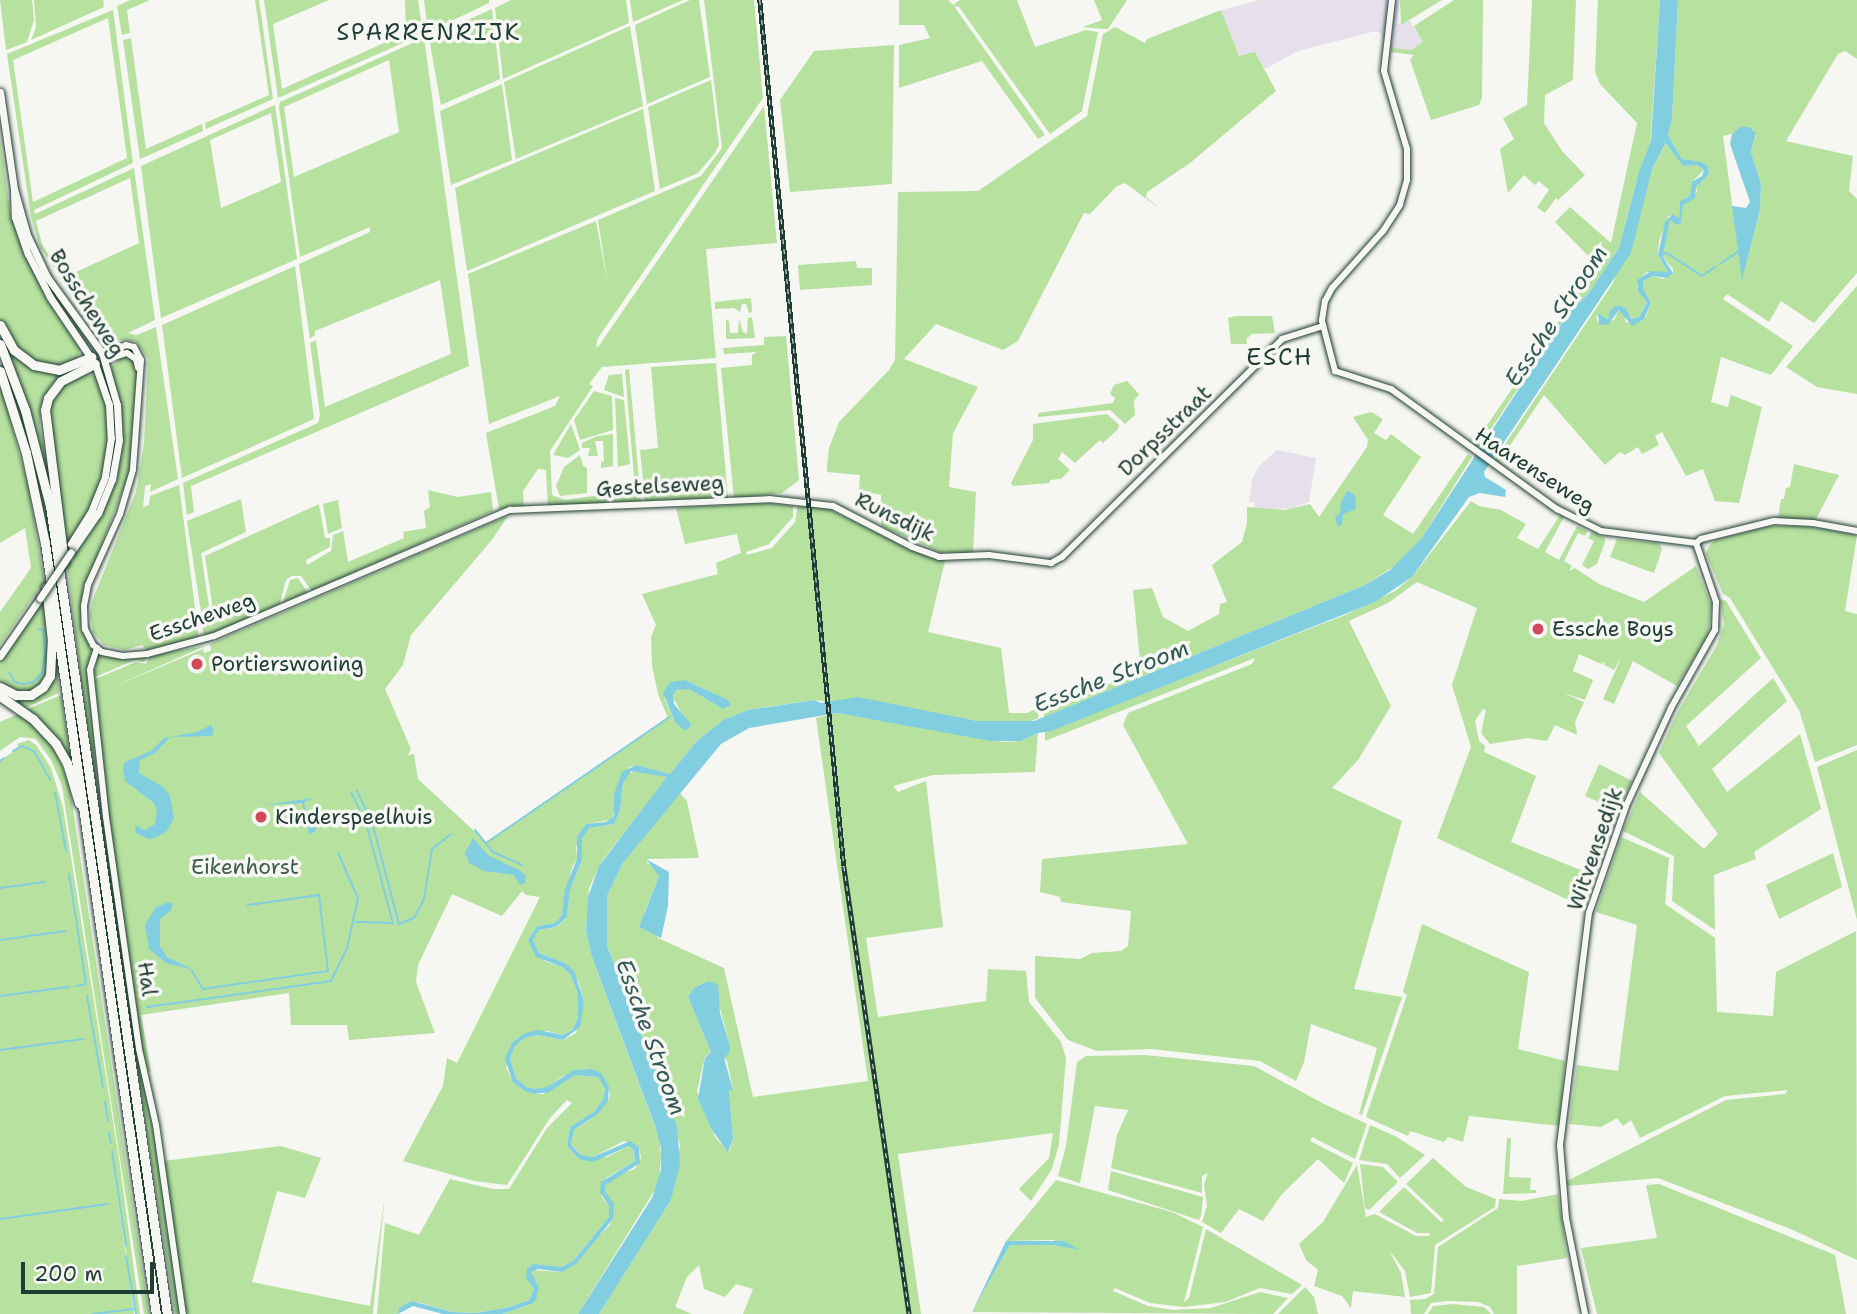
<!DOCTYPE html>
<html>
<head>
<meta charset="utf-8">
<style>
  body { margin:0 }
  #map { position:relative; width:1857px; height:1314px; overflow:hidden; background:#f6f6f2; font-family:"Shantell Sans",sans-serif }
  div>[style] { position:absolute }
  [style*='--x'] { left:calc(var(--x)*1px); top:calc(var(--y)*1px); width:calc(var(--w)*1px); rotate:calc(var(--a)*1deg) }
  .built>* { inset:0; background:#e6e0ec }
  .green>* { inset:0; background:#b6e19f }
  .water>* { inset:0; background:#82cee1 }
  .stream>* { height:2px; margin:-1px; padding:0 1px; transform-origin:1px; border-radius:1px; background:#82cee1 }
  .roads { filter:drop-shadow(0 0 2px #1f3d34) drop-shadow(0 0 2px #1f3d34) }
  .minor>* { height:6px; margin:-3px; padding:0 3px; transform-origin:3px; border-radius:3px; background:#f6f6f2 }
  .major>* { height:7px; margin:-3.5px; padding:0 3.5px; transform-origin:3.5px; border-radius:3.5px; background:#f6f6f2 }
  .highway>* { height:9px; margin:-4.5px; padding:0 4.5px; transform-origin:4.5px; border-radius:4.5px; background:#f6f6f2 }
  .rail>* { height:4.5px; margin-top:-2.25px; transform-origin:0; background:repeating-linear-gradient(90deg,#f6f6f2 0 5px,#1f3d34 0 10px); box-sizing:border-box; border-block:2px solid #1f3d34 }
  .bridges { filter:drop-shadow(0 0 2px #1f3d34) drop-shadow(0 0 2px #1f3d34) }
  .major-bridge>* { height:7px; margin:-3.5px; padding:0 3.5px; transform-origin:3.5px; border-radius:3.5px; background:#f6f6f2 }
  .dots>* { width:19px; height:19px; translate:-50% -50%; box-sizing:border-box; border:4px solid #f6f6f2; border-radius:50% }
  span { translate:-50% -50%; white-space:nowrap; text-align:center; line-height:1.15; -webkit-text-stroke:7px #f6f6f2; paint-order:stroke }
  .street-label { font-size:21px; color:#1f3d34 }
  .poi-label { font-size:21px; color:#1f3d34 }
  .left { translate:0 -50%; text-align:left }
  .park-label { font-size:21px; color:#3d5e49 }
  .neighbourhood-label { font-size:23px; color:#1f3d34; letter-spacing:2px }
  .water-label { font-size:23px; color:#335a57; font-style:italic }
  .quarter-label { font-size:24px; color:#1f3d34; letter-spacing:2px }
  .scale { position:absolute; left:21px; top:1262px; width:133px; height:32px; box-sizing:border-box; border:4px solid #1f3d34; border-top:0; padding-left:9px; font-size:21px; line-height:24px; white-space:nowrap; color:#1f3d34; -webkit-text-stroke:5px #f6f6f2; paint-order:stroke }
</style>
</head>
<body>
<div id="map">
  <div class="built">
    <div style="clip-path:polygon(1260px 0,1400px 0,1398px 24px,1410px 21px,1424px 42px,1411px 50px,1385px 48px,1385px 39px,1379px 32px,1372px 32px,1298px 51px,1265px 69px,1255px 52px,1239px 57px,1221px 10px)"></div>
    <div style="clip-path:polygon(1277px 450px,1316px 458px,1309px 502px,1290px 509px,1254px 509px,1255px 502px,1249px 502px,1252px 479px,1259px 466px)"></div>
  </div>
  <div class="green">
    <div style="clip-path:polygon(0 0,32px 0,33px 8px,34px 20px,27px 42px,6px 50px)"></div>
    <div style="clip-path:polygon(34px 0,103px 0,104px 7px,31px 40px,36px 27px)"></div>
    <div style="clip-path:polygon(130px 0,150px 0,127px 10px,130px 33px,122px 35px,117px 6px)"></div>
    <div style="clip-path:polygon(255px 0,259px 0,273px 99px,206px 129px,205px 123px,269px 95px)"></div>
    <div style="clip-path:polygon(264px 0,329px 0,273px 24px,282px 89px,406px 33px,405px 0,418px 0,423px 34px,278px 98px)"></div>
    <div style="clip-path:polygon(424px 0,489px 0,489px 3px,428px 32px)"></div>
    <div style="clip-path:polygon(511px 0,626px 0,629px 23px,503px 79px,495px 8px)"></div>
    <div style="clip-path:polygon(630px 0,683px 0,633px 22px)"></div>
    <div style="clip-path:polygon(690px 0,699px 0,710px 77px,647px 104px,635px 25px)"></div>
    <div style="clip-path:polygon(704px 0,754px 0,763px 98px,598px 338px,596px 346px,598px 347px,764px 106px,777px 243px,706px 249px,716px 358px,602px 367px,589px 384px,593px 386px,550px 451px,552px 495px,565px 500px,601px 495px,606px 498px,607px 504px,548px 506px,546px 470px,538px 469px,523px 491px,524px 507px,499px 509px,486px 433px,555px 406px,560px 396px,489px 424px,468px 274px,596px 221px,608px 286px,598px 220px,701px 176px,722px 148px)"></div>
    <div style="clip-path:polygon(899px 0,948px 0,953px 5px,960px 0,1017px 0,1035px 47px,1086px 30px,1098px 32px,1082px 111px,1050px 134px,959px 7px,954px 6px,1045px 135px,1038px 139px,982px 61px,899px 88px,899px 45px,930px 38px,924px 25px,899px 25px)"></div>
    <div style="clip-path:polygon(1094px 0,1127px 0,1108px 29px,1104px 29px,1083px 27px,1102px 20px)"></div>
    <div style="clip-path:polygon(1400px 0,1442px 0,1401px 25px)"></div>
    <div style="clip-path:polygon(1454px 0,1483px 0,1482px 98px,1479px 105px,1431px 120px,1410px 60px,1414px 55px,1390px 52px,1391px 48px,1411px 50px,1423px 42px,1414px 26px)"></div>
    <div style="clip-path:polygon(1532px 0,1576px 0,1573px 80px,1545px 95px,1544px 123px,1562px 151px,1585px 175px,1558px 200px,1556px 198px,1545px 213px,1537px 207px,1549px 190px,1539px 181px,1535px 185px,1524px 175px,1508px 193px,1500px 149px,1514px 139px,1503px 118px,1527px 105px)"></div>
    <div style="clip-path:polygon(1598px 0,1660px 0,1650px 147px,1636px 183px,1619px 248px,1588px 294px,1569px 312px,1477px 450px,1472px 447px,1597px 265px,1555px 222px,1570px 207px,1611px 243px,1637px 123px,1600px 84px,1595px 72px)"></div>
    <div style="clip-path:polygon(evenodd,1678px 0,1857px 0,1857px 59px,1845px 51px,1838px 54px,1786px 141px,1853px 156px,1849px 191px,1857px 199px,1857px 273px,1814px 323px,1781px 301px,1769px 322px,1727px 294px,1723px 299px,1793px 346px,1771px 375px,1721px 357px,1711px 402px,1728px 407px,1731px 395px,1762px 407px,1739px 503px,1715px 501px,1703px 469px,1686px 476px,1662px 432px,1655px 436px,1659px 445px,1642px 454px,1638px 447px,1625px 455px,1620px 452px,1605px 465px,1544px 395px,1499px 462px,1544px 496px,1493px 462px,1613px 283px,1652px 169px,1667px 142px,1683px 166px,1697px 165px,1704px 170px,1694px 180px,1690px 196px,1680px 201px,1679px 218px,1674px 215px,1669px 216px,1659px 241px,1658px 255px,1668px 272px,1647px 272px,1638px 280px,1637px 287px,1647px 301px,1639px 317px,1631px 319px,1626px 308px,1618px 305px,1608px 320px,1596px 316px,1598px 322px,1614px 320px,1619px 310px,1624px 313px,1626px 323px,1646px 317px,1651px 303px,1643px 288px,1643px 281px,1653px 276px,1664px 279px,1673px 273px,1673px 269px,1663px 257px,1670px 219px,1677px 225px,1683px 205px,1697px 192px,1696px 187px,1709px 174px,1708px 166px,1682px 159px,1668px 135px,1672px 119px,1678px 0,1752px 129px,1756px 135px,1751px 152px,1761px 184px,1760px 210px,1742px 278px,1723px 136px,1752px 129px)"></div>
    <div style="clip-path:polygon(492px 9px,500px 79px,441px 105px,429px 38px)"></div>
    <div style="clip-path:polygon(evenodd,113px 10px,133px 163px,34px 210px,35px 214px,134px 168px,155px 320px,128px 333px,137px 335px,156px 327px,178px 479px,150px 492px,151px 484px,145px 486px,143px 507px,149px 505px,150px 496px,179px 485px,198px 631px,198px 638px,148px 652px,142px 645px,125px 650px,104px 645px,93px 632px,90px 614px,93px 599px,136px 492px,144px 444px,148px 358px,135px 341px,109px 339px,101px 334px,40px 247px,31px 217px,7px 54px,113px 10px,108px 18px,127px 158px,33px 202px,13px 60px,108px 18px,113px 10px,130px 178px,139px 243px,63px 278px,42px 244px,36px 221px,130px 178px)"></div>
    <div style="clip-path:polygon(1221px 10px,1239px 56px,1255px 52px,1276px 91px,1190px 163px,1147px 192px,1146px 197px,1160px 209px,1125px 183px,1117px 186px,1090px 214px,1084px 213px,1018px 341px,1003px 350px,936px 324px,904px 359px,978px 387px,953px 433px,949px 487px,976px 492px,973px 553px,940px 552px,881px 526px,881px 495px,859px 490px,860px 475px,827px 472px,827px 467px,829px 448px,839px 422px,889px 370px,895px 360px,898px 192px,978px 191px,1087px 116px,1103px 34px,1115px 27px,1145px 43px,1147px 39px)"></div>
    <div style="clip-path:polygon(630px 26px,643px 106px,516px 159px,504px 82px)"></div>
    <div style="clip-path:polygon(131px 38px,146px 149px,202px 124px,203px 131px,140px 159px,123px 40px)"></div>
    <div style="clip-path:polygon(evenodd,424px 38px,469px 366px,191px 486px,194px 512px,187px 515px,183px 483px,318px 423px,320px 415px,310px 343px,316px 340px,325px 407px,451px 354px,440px 280px,315px 331px,315px 335px,310px 339px,299px 264px,370px 232px,370px 227px,300px 257px,279px 107px,280px 102px,424px 38px,389px 60px,399px 132px,294px 177px,284px 107px,389px 60px)"></div>
    <div style="clip-path:polygon(894px 45px,892px 184px,790px 192px,780px 100px,814px 51px)"></div>
    <div style="clip-path:polygon(711px 80px,719px 145px,715px 153px,698px 173px,660px 189px,648px 107px)"></div>
    <div style="clip-path:polygon(502px 84px,512px 160px,451px 185px,440px 111px)"></div>
    <div style="clip-path:polygon(evenodd,275px 105px,297px 259px,161px 318px,141px 166px,275px 105px,271px 113px,281px 182px,221px 208px,210px 140px,271px 113px)"></div>
    <div style="clip-path:polygon(643px 109px,655px 191px,467px 271px,455px 188px)"></div>
    <div style="clip-path:polygon(0 137px,10px 212px,22px 245px,48px 302px,80px 348px,78px 359px,55px 367px,39px 365px,17px 349px,0 321px)"></div>
    <div style="clip-path:polygon(856px 261px,857px 268px,872px 268px,872px 285px,800px 290px,798px 265px)"></div>
    <div style="clip-path:polygon(295px 266px,314px 419px,182px 478px,162px 325px)"></div>
    <div style="clip-path:polygon(1857px 286px,1857px 394px,1817px 387px,1786px 367px)"></div>
    <div style="clip-path:polygon(751px 298px,752px 312px,749px 313px,746px 304px,742px 304px,740px 312px,734px 308px,715px 309px,715px 302px)"></div>
    <div style="clip-path:polygon(1236px 316px,1272px 316px,1275px 333px,1252px 334px,1246px 339px,1247px 344px,1231px 344px,1228px 318px)"></div>
    <div style="clip-path:polygon(752px 317px,755px 338px,726px 339px,726px 320px,729px 321px,730px 333px,738px 333px,739px 319px,743px 332px,747px 334px,748px 318px)"></div>
    <div style="clip-path:polygon(0 332px,17px 357px,32px 367px,72px 370px,51px 385px,40px 409px,40px 427px,56px 516px,32px 421px)"></div>
    <div style="clip-path:polygon(786px 336px,799px 480px,782px 493px,734px 498px,721px 368px,752px 365px,752px 355px,757px 352px,724px 354px,723px 348px,764px 345px,764px 337px)"></div>
    <div style="clip-path:polygon(125px 355px,134px 359px,137px 371px,130px 471px,89px 578px,82px 628px,94px 650px,89px 672px,98px 804px,152px 1119px,181px 1314px,175px 1314px,96px 804px,67px 562px,95px 521px,121px 448px,121px 413px,111px 367px)"></div>
    <div style="clip-path:polygon(716px 363px,728px 499px,645px 502px,640px 450px,658px 448px,651px 367px)"></div>
    <div style="clip-path:polygon(629px 369px,641px 502px,613px 503px,614px 494px,635px 489px,625px 370px)"></div>
    <div style="clip-path:polygon(84px 373px,98px 377px,103px 393px,109px 422px,107px 461px,89px 512px,65px 549px,46px 407px,62px 385px)"></div>
    <div style="clip-path:polygon(622px 374px,624px 397px,604px 390px,609px 375px)"></div>
    <div style="clip-path:polygon(1127px 381px,1139px 394px,1134px 401px,1135px 415px,1125px 424px,1110px 410px,1038px 417px,1038px 413px,1113px 403px,1115px 398px,1110px 394px,1114px 385px)"></div>
    <div style="clip-path:polygon(0 384px,28px 485px,44px 581px,0 645px,0 612px,31px 568px,25px 528px,0 543px)"></div>
    <div style="clip-path:polygon(594px 391px,612px 396px,613px 430px,580px 440px,574px 420px)"></div>
    <div style="clip-path:polygon(615px 398px,624px 400px,630px 464px,618px 467px)"></div>
    <div style="clip-path:polygon(1371px 412px,1383px 419px,1374px 433px,1386px 440px,1391px 434px,1421px 457px,1383px 515px,1413px 534px,1468px 454px,1472px 457px,1421px 539px,1399px 563px,1365px 585px,1044px 717px,1044px 710px,1141px 671px,1133px 590px,1152px 588px,1163px 617px,1188px 631px,1219px 614px,1220px 604px,1227px 602px,1212px 565px,1242px 542px,1247px 523px,1247px 507px,1285px 510px,1310px 504px,1319px 517px,1367px 447px,1368px 440px,1353px 417px)"></div>
    <div style="clip-path:polygon(1107px 414px,1119px 425px,1118px 429px,1103px 443px,1100px 440px,1075px 463px,1062px 452px,1058px 459px,1070px 470px,1061px 479px,1050px 480px,1050px 483px,1013px 486px,1011px 483px,1033px 440px,1033px 424px)"></div>
    <div style="clip-path:polygon(571px 424px,580px 450px,568px 458px,553px 455px)"></div>
    <div style="clip-path:polygon(613px 434px,613px 466px,601px 468px,601px 462px,604px 461px,603px 441px,595px 441px,598px 456px,588px 456px,590px 448px,582px 448px,582px 443px,597px 436px)"></div>
    <div style="clip-path:polygon(580px 455px,583px 466px,587px 468px,587px 493px,560px 496px,556px 486px,564px 467px)"></div>
    <div style="clip-path:polygon(1794px 464px,1839px 475px,1815px 521px,1778px 518px,1781px 499px,1784px 499px,1786px 488px,1790px 487px)"></div>
    <div style="clip-path:polygon(428px 490px,458px 497px,491px 492px,493px 511px,312px 591px,301px 576px,292px 576px,286px 580px,279px 606px,204px 637px,201px 617px,213px 610px,205px 556px,319px 504px,325px 538px,330px 538px,330px 547px,306px 560px,307px 565px,331px 551px,333px 535px,343px 531px,348px 562px,404px 538px,403px 532px,426px 528px,424px 511px,430px 507px)"></div>
    <div style="clip-path:polygon(241px 499px,246px 532px,201px 553px,209px 606px,201px 612px,187px 521px)"></div>
    <div style="clip-path:polygon(338px 500px,342px 528px,328px 534px,323px 504px)"></div>
    <div style="clip-path:polygon(1471px 501px,1479px 506px,1501px 510px,1526px 524px,1517px 538px,1538px 549px,1561px 514px,1564px 517px,1545px 552px,1559px 560px,1577px 526px,1587px 531px,1585px 536px,1578px 533px,1564px 561px,1572px 566px,1569px 571px,1575px 568px,1599px 584px,1644px 602px,1696px 566px,1711px 605px,1708px 634px,1677px 686px,1633px 661px,1614px 704px,1603px 699px,1622px 656px,1614px 670px,1604px 665px,1605px 662px,1601px 664px,1579px 654px,1573px 671px,1593px 680px,1585px 700px,1563px 693px,1584px 702px,1575px 722px,1577px 735px,1555px 725px,1547px 741px,1527px 738px,1490px 744px,1481px 733px,1486px 710px,1483px 709px,1475px 721px,1479px 741px,1485px 746px,1484px 752px,1536px 776px,1511px 842px,1593px 875px,1583px 907px,1437px 838px,1471px 747px,1452px 685px,1477px 608px,1417px 582px,1388px 603px,1349px 621px,1391px 706px,1358px 760px,1332px 788px,1402px 821px,1354px 989px,1402px 997px,1362px 1115px,1359px 1114px,1377px 1048px,1311px 1024px,1304px 1062px,1296px 1081px,1260px 1061px,1151px 1049px,1097px 1051px,1068px 1040px,1035px 998px,1035px 956px,1080px 959px,1092px 953px,1121px 951px,1128px 946px,1131px 911px,1061px 902px,1060px 897px,1040px 892px,1042px 859px,1188px 844px,1123px 725px,1128px 713px,1252px 664px,1255px 658px,1045px 741px,1045px 732px,1345px 615px,1395px 591px,1412px 577px)"></div>
    <div style="clip-path:polygon(evenodd,767px 503px,793px 506px,793px 517px,769px 544px,746px 552px,747px 555px,772px 548px,795px 522px,798px 506px,824px 507px,908px 548px,945px 561px,928px 632px,1001px 648px,1009px 713px,1027px 713px,1038px 708px,1038px 718px,1029px 722px,992px 723px,813px 700px,748px 710px,723px 720px,696px 742px,670px 774px,636px 765px,629px 767px,614px 794px,615px 811px,611px 820px,586px 824px,576px 847px,577px 859px,572px 867px,562px 915px,555px 923px,537px 926px,528px 940px,544px 961px,562px 967px,570px 974px,578px 993px,578px 1018px,572px 1030px,563px 1035px,547px 1031px,517px 1038px,506px 1067px,512px 1081px,524px 1091px,534px 1094px,543px 1094px,575px 1075px,598px 1077px,605px 1089px,603px 1099px,595px 1111px,570px 1127px,567px 1146px,579px 1159px,607px 1157px,629px 1146px,634px 1150px,635px 1161px,606px 1178px,602px 1197px,609px 1206px,609px 1217px,573px 1261px,561px 1267px,530px 1266px,526px 1277px,534px 1289px,529px 1300px,510px 1307px,476px 1313px,452px 1312px,418px 1302px,399px 1308px,398px 1314px,377px 1314px,385px 1223px,419px 1235px,450px 1179px,493px 1189px,509px 1189px,547px 1128px,572px 1103px,567px 1100px,550px 1118px,507px 1185px,474px 1181px,403px 1161px,443px 1086px,447px 1058px,457px 1063px,540px 897px,526px 895px,522px 891px,502px 916px,452px 894px,418px 965px,416px 982px,435px 1033px,349px 1040px,347px 1025px,291px 1025px,289px 993px,141px 1015px,151px 1072px,148px 1071px,140px 1042px,111px 838px,93px 680px,136px 662px,146px 664px,149px 656px,205px 646px,106px 690px,203px 649px,204px 653px,211px 651px,210px 644px,508px 516px,491px 541px,411px 635px,403px 665px,385px 689px,411px 749px,408px 755px,414px 754px,418px 779px,486px 842px,668px 718px,658px 694px,652px 665px,651px 637px,656px 625px,642px 594px,718px 574px,716px 563px,741px 553px,737px 534px,685px 544px,676px 508px,767px 503px,685px 680px,711px 692px,731px 705px,723px 709px,689px 689px,681px 688px,674px 693px,673px 698px,690px 727px,689px 729px,675px 722px,664px 698px,685px 680px)"></div>
    <div style="clip-path:polygon(1771px 526px,1805px 526px,1857px 535px,1845px 611px,1857px 614px,1857px 745px,1815px 762px,1799px 710px,1730px 598px,1723px 594px,1706px 554px,1709px 546px,1715px 540px)"></div>
    <div style="clip-path:polygon(1592px 532px,1605px 538px,1605px 542px,1597px 564px,1588px 569px,1582px 565px,1594px 541px,1588px 538px)"></div>
    <div style="clip-path:polygon(1617px 539px,1659px 543px,1662px 549px,1654px 573px,1610px 557px)"></div>
    <div style="clip-path:polygon(298px 578px,308px 593px,283px 603px,290px 580px)"></div>
    <div style="clip-path:polygon(45px 595px,48px 669px,40px 685px,31px 691px,20px 692px,0 683px,0 659px)"></div>
    <div style="clip-path:polygon(1720px 599px,1726px 601px,1761px 658px,1686px 726px,1699px 746px,1773px 678px,1787px 701px,1712px 769px,1727px 792px,1800px 734px,1821px 809px,1754px 852px,1756px 859px,1714px 875px,1715px 930px,1672px 901px,1674px 856px,1623px 831px,1640px 792px,1704px 849px,1718px 834px,1659px 753px,1677px 713px,1717px 645px,1724px 624px)"></div>
    <div style="clip-path:polygon(98px 653px,118px 659px,146px 656px,147px 659px,143px 662px,135px 660px,93px 678px)"></div>
    <div style="clip-path:polygon(56px 660px,59px 693px,23px 709px,0 690px,31px 698px,41px 694px,54px 676px)"></div>
    <div style="clip-path:polygon(61px 695px,69px 750px,73px 772px,25px 710px)"></div>
    <div style="clip-path:polygon(20px 713px,54px 747px,69px 783px,149px 1314px,144px 1314px,62px 786px,51px 760px,36px 739px,20px 737px,0 751px,0 722px)"></div>
    <div style="clip-path:polygon(evenodd,837px 713px,1003px 742px,1021px 741px,1038px 733px,1035px 772px,933px 775px,893px 786px,898px 792px,926px 781px,943px 927px,866px 938px,878px 1017px,986px 1001px,988px 969px,1026px 971px,1029px 1002px,1061px 1042px,1066px 1058px,1059px 1144px,1052px 1169px,1031px 1201px,1019px 1189px,1049px 1158px,1053px 1133px,898px 1154px,921px 1314px,743px 1314px,753px 1289px,736px 1284px,725px 1297px,704px 1289px,699px 1265px,687px 1277px,675px 1307px,692px 1314px,599px 1314px,671px 1200px,680px 1145px,669px 1107px,607px 946px,607px 896px,623px 863px,679px 792px,687px 801px,699px 858px,647px 859px,647px 863px,655px 867px,659px 876px,644px 913px,658px 938px,724px 968px,753px 1097px,868px 1081px,816px 718px,837px 713px,703px 983px,718px 1001px,730px 1046px,730px 1052px,722px 1057px,727px 1061px,733px 1089px,729px 1089px,733px 1139px,729px 1152px,715px 1137px,697px 1091px,705px 1057px,711px 1052px,688px 997px,695px 987px,703px 983px)"></div>
    <div style="clip-path:polygon(29px 740px,36px 745px,51px 768px,63px 807px,119px 1159px,140px 1314px,135px 1314px,107px 1120px,134px 1314px,0 1314px,0 761px,18px 748px,17px 744px)"></div>
    <div style="clip-path:polygon(1857px 750px,1857px 920px,1817px 767px)"></div>
    <div style="clip-path:polygon(1599px 764px,1632px 781px,1618px 810px,1585px 796px)"></div>
    <div style="clip-path:polygon(636px 770px,668px 777px,602px 861px,589px 888px,586px 930px,591px 954px,659px 1138px,661px 1156px,659px 1183px,578px 1314px,502px 1314px,531px 1304px,537px 1283px,531px 1276px,532px 1270px,562px 1272px,609px 1226px,613px 1219px,605px 1191px,606px 1185px,616px 1176px,635px 1169px,641px 1158px,639px 1147px,624px 1141px,593px 1157px,581px 1155px,571px 1145px,574px 1130px,590px 1120px,608px 1101px,610px 1094px,601px 1073px,584px 1069px,561px 1077px,547px 1088px,535px 1089px,526px 1087px,516px 1078px,510px 1059px,515px 1046px,525px 1038px,538px 1035px,563px 1040px,576px 1033px,584px 1001px,579px 983px,565px 963px,539px 953px,533px 940px,539px 930px,557px 927px,567px 917px,570px 890px,582px 860px,582px 839px,588px 828px,614px 824px,620px 811px,623px 783px,626px 775px)"></div>
    <div style="clip-path:polygon(1621px 837px,1669px 858px,1665px 904px,1715px 938px,1717px 1012px,1773px 1016px,1776px 972px,1856px 931px,1857px 1260px,1793px 1230px,1658px 1178px,1567px 1186px,1567px 1181px,1726px 1100px,1785px 1094px,1788px 1090px,1725px 1096px,1640px 1138px,1631px 1120px,1623px 1126px,1617px 1118px,1601px 1127px,1569px 1124px,1577px 1065px,1618px 1071px,1637px 925px,1596px 912px)"></div>
    <div style="clip-path:polygon(1833px 853px,1842px 887px,1779px 919px,1766px 885px)"></div>
    <div style="clip-path:polygon(1422px 924px,1529px 972px,1518px 1049px,1565px 1061px,1559px 1126px,1469px 1116px,1463px 1142px,1448px 1137px,1444px 1142px,1410px 1131px,1408px 1136px,1366px 1117px,1407px 995px,1403px 992px)"></div>
    <div style="clip-path:polygon(1145px 1055px,1254px 1066px,1324px 1104px,1367px 1124px,1355px 1159px,1312px 1137px,1310px 1141px,1353px 1163px,1344px 1183px,1318px 1159px,1282px 1194px,1263px 1221px,1239px 1209px,1221px 1233px,1202px 1222px,1207px 1206px,1204px 1184px,1208px 1173px,1202px 1176px,1202px 1193px,1111px 1168px,1117px 1135px,1128px 1110px,1095px 1106px,1080px 1183px,1058px 1176px,1066px 1146px,1077px 1062px,1086px 1056px)"></div>
    <div style="clip-path:polygon(1370px 1125px,1395px 1136px,1425px 1155px,1400px 1178px,1387px 1164px,1359px 1160px)"></div>
    <div style="clip-path:polygon(1507px 1138px,1511px 1138px,1509px 1177px,1531px 1178px,1530px 1190px,1508px 1190px,1536px 1190px,1536px 1193px,1503px 1194px)"></div>
    <div style="clip-path:polygon(281px 1146px,321px 1158px,305px 1198px,277px 1191px,252px 1282px,370px 1306px,385px 1194px,373px 1314px,185px 1314px,163px 1161px)"></div>
    <div style="clip-path:polygon(1433px 1158px,1466px 1187px,1496px 1199px,1495px 1207px,1435px 1245px,1431px 1293px,1410px 1297px,1405px 1271px,1389px 1250px,1401px 1273px,1405px 1297px,1353px 1291px,1351px 1308px,1342px 1296px,1314px 1286px,1318px 1270px,1306px 1260px,1299px 1244px,1323px 1222px,1357px 1165px,1366px 1217px,1375px 1214px,1416px 1236px,1429px 1236px,1430px 1233px,1417px 1233px,1379px 1212px,1404px 1187px,1441px 1222px,1444px 1220px,1406px 1184px)"></div>
    <div style="clip-path:polygon(1360px 1164px,1383px 1167px,1398px 1182px,1369px 1210px,1365px 1208px)"></div>
    <div style="clip-path:polygon(1111px 1171px,1203px 1197px,1201px 1216px,1199px 1220px,1108px 1190px)"></div>
    <div style="clip-path:polygon(1056px 1180px,1172px 1212px,1203px 1227px,1184px 1302px,1189px 1298px,1206px 1229px,1302px 1285px,1292px 1294px,1260px 1288px,1225px 1302px,1184px 1307px,1150px 1303px,1115px 1288px,1113px 1291px,1148px 1306px,1173px 1310px,1211px 1308px,1260px 1292px,1288px 1298px,1273px 1314px,972px 1312px,1010px 1245px,1053px 1245px,1078px 1249px,1053px 1240px,1006px 1241px)"></div>
    <div style="clip-path:polygon(1659px 1184px,1835px 1255px,1846px 1314px,1597px 1314px,1581px 1248px,1657px 1238px,1646px 1185px)"></div>
    <div style="clip-path:polygon(1558px 1194px,1567px 1258px,1517px 1266px,1517px 1314px,1494px 1314px,1490px 1307px,1478px 1302px,1447px 1301px,1431px 1303px,1424px 1314px,1411px 1314px,1410px 1300px,1425px 1299px,1434px 1294px,1438px 1247px,1498px 1208px,1499px 1199px,1522px 1201px)"></div>
    <div style="clip-path:polygon(1305px 1287px,1314px 1297px,1318px 1314px,1278px 1314px)"></div>
    <div style="clip-path:polygon(1453px 1304px,1484px 1307px,1491px 1314px,1428px 1314px,1433px 1306px)"></div>
  </div>
  <div class="water">
    <div style="clip-path:polygon(1660px 0,1678px 0,1672px 119px,1668px 135px,1682px 159px,1701px 162px,1708px 166px,1709px 174px,1696px 187px,1695px 198px,1683px 205px,1681px 223px,1677px 225px,1670px 220px,1663px 257px,1673px 273px,1667px 278px,1653px 276px,1643px 281px,1643px 288px,1651px 303px,1644px 319px,1632px 326px,1619px 310px,1608px 325px,1599px 324px,1598px 313px,1608px 320px,1610px 310px,1618px 305px,1626px 308px,1631px 319px,1639px 317px,1647px 302px,1638px 291px,1637px 280px,1651px 271px,1668px 272px,1658px 255px,1665px 222px,1673px 214px,1679px 218px,1680px 201px,1690px 196px,1692px 182px,1702px 176px,1704px 170px,1697px 165px,1683px 166px,1666px 143px,1652px 169px,1631px 253px,1484px 472px,1485px 477px,1506px 490px,1505px 497px,1480px 493px,1469px 497px,1412px 577px,1375px 602px,1051px 731px,1038px 733px,1021px 741px,991px 741px,837px 713px,749px 728px,721px 744px,623px 863px,607px 896px,607px 946px,677px 1127px,680px 1164px,671px 1200px,599px 1314px,578px 1314px,652px 1198px,661px 1170px,661px 1148px,656px 1129px,591px 954px,586px 930px,588px 897px,599px 866px,667px 777px,631px 771px,623px 783px,620px 811px,614px 824px,589px 828px,582px 839px,582px 860px,570px 890px,567px 917px,556px 927px,539px 930px,533px 940px,539px 953px,565px 963px,574px 971px,584px 1001px,580px 1027px,563px 1040px,538px 1035px,525px 1038px,515px 1046px,510px 1059px,516px 1078px,526px 1087px,535px 1089px,547px 1087px,574px 1070px,592px 1069px,601px 1073px,609px 1087px,608px 1101px,598px 1114px,574px 1130px,571px 1145px,581px 1155px,593px 1157px,630px 1141px,639px 1147px,640px 1163px,606px 1185px,605px 1191px,614px 1204px,613px 1219px,576px 1264px,562px 1272px,538px 1269px,531px 1272px,539px 1288px,536px 1300px,531px 1304px,502px 1314px,443px 1314px,413px 1306px,398px 1314px,399px 1308px,412px 1301px,452px 1312px,476px 1313px,510px 1307px,529px 1300px,534px 1289px,526px 1278px,527px 1269px,533px 1264px,561px 1267px,573px 1261px,609px 1217px,609px 1206px,600px 1192px,601px 1182px,635px 1161px,634px 1150px,629px 1146px,593px 1162px,579px 1159px,567px 1146px,570px 1127px,595px 1111px,603px 1099px,605px 1089px,598px 1077px,575px 1075px,549px 1092px,534px 1094px,524px 1091px,512px 1081px,505px 1058px,512px 1043px,523px 1034px,538px 1030px,563px 1035px,572px 1030px,578px 1018px,578px 993px,570px 974px,562px 967px,536px 957px,528px 940px,537px 926px,555px 923px,562px 915px,565px 889px,577px 859px,577px 837px,586px 824px,606px 822px,614px 816px,614px 794px,622px 772px,636px 765px,670px 774px,696px 742px,723px 720px,748px 710px,814px 700px,821px 703px,858px 697px,977px 721px,1034px 721px,1365px 585px,1390px 570px,1421px 539px,1569px 312px,1588px 294px,1619px 248px,1639px 172px,1651px 141px)"></div>
    <div style="clip-path:polygon(1741px 127px,1749px 127px,1756px 133px,1751px 152px,1761px 184px,1760px 210px,1742px 280px,1732px 206px,1746px 208px,1750px 202px,1730px 144px,1732px 134px)"></div>
    <div style="clip-path:polygon(1347px 491px,1355px 495px,1356px 509px,1343px 514px,1342px 524px,1338px 527px,1335px 517px,1340px 513px,1341px 502px)"></div>
    <div style="clip-path:polygon(685px 680px,728px 700px,731px 705px,723px 709px,689px 689px,677px 690px,673px 695px,674px 704px,691px 724px,689px 729px,684px 730px,675px 722px,663px 693px,670px 682px)"></div>
    <div style="clip-path:polygon(211px 725px,214px 730px,212px 736px,170px 737px,155px 753px,140px 760px,139px 773px,163px 787px,170px 796px,174px 818px,167px 831px,155px 838px,148px 839px,136px 833px,135px 825px,145px 830px,155px 824px,157px 811px,154px 803px,125px 781px,123px 768px,125px 762px,151px 751px,164px 738px,197px 732px)"></div>
    <div style="clip-path:polygon(313px 798px,304px 802px,306px 813px,314px 817px,316px 824px,315px 832px,309px 834px,302px 803px,263px 805px)"></div>
    <div style="clip-path:polygon(473px 838px,489px 856px,521px 871px,526px 876px,525px 883px,520px 885px,514px 875px,484px 871px,469px 863px,465px 853px)"></div>
    <div style="clip-path:polygon(646px 859px,669px 872px,668px 906px,661px 938px,639px 927px,659px 876px)"></div>
    <div style="clip-path:polygon(168px 902px,173px 904px,171px 910px,160px 919px,160px 946px,167px 957px,194px 970px,166px 963px,149px 949px,145px 925px,155px 908px)"></div>
    <div style="clip-path:polygon(709px 981px,718px 985px,720px 1013px,730px 1046px,730px 1052px,724px 1058px,733px 1090px,729px 1090px,733px 1139px,728px 1152px,712px 1130px,698px 1099px,705px 1058px,711px 1052px,688px 997px,695px 987px)"></div>
    <div style="clip-path:polygon(1006px 1241px,1064px 1241px,1080px 1250px,1053px 1245px,1010px 1245px,972px 1312px)"></div>
  </div>
  <div class="stream">
    <div style="--x:1663;--y:254;--w:4;--a:-14"></div>
    <div style="--x:1667;--y:253;--w:42;--a:33.3"></div>
    <div style="--x:1702;--y:276;--w:16;--a:-35"></div>
    <div style="--x:1720;--y:264;--w:22;--a:-34"></div>
    <div style="--x:9;--y:673;--w:11;--a:56"></div>
    <div style="--x:15;--y:682;--w:8;--a:14"></div>
    <div style="--x:23;--y:684;--w:10;--a:-11"></div>
    <div style="--x:33;--y:682;--w:13;--a:-45"></div>
    <div style="--x:42;--y:673;--w:19;--a:-81"></div>
    <div style="--x:45;--y:654;--w:24;--a:-95"></div>
    <div style="--x:43;--y:630;--w:4;--a:-166"></div>
    <div style="--x:13;--y:751;--w:10;--a:-29"></div>
    <div style="--x:22;--y:746;--w:13;--a:23"></div>
    <div style="--x:34;--y:751;--w:33;--a:61"></div>
    <div style="--x:0;--y:761;--w:5;--a:-37"></div>
    <div style="--x:357;--y:791;--w:34;--a:64"></div>
    <div style="--x:372;--y:822;--w:106;--a:75.2"></div>
    <div style="--x:399;--y:924;--w:16;--a:-22"></div>
    <div style="--x:414;--y:918;--w:21;--a:-62"></div>
    <div style="--x:424;--y:899;--w:51;--a:-80.9"></div>
    <div style="--x:432;--y:849;--w:24;--a:-38"></div>
    <div style="--x:55;--y:792;--w:60;--a:79.4"></div>
    <div style="--x:351;--y:792;--w:34;--a:64"></div>
    <div style="--x:366;--y:823;--w:104;--a:74.9"></div>
    <div style="--x:393;--y:923;--w:37;--a:-178"></div>
    <div style="--x:475;--y:830;--w:28;--a:51"></div>
    <div style="--x:493;--y:852;--w:32;--a:24"></div>
    <div style="--x:486;--y:843;--w:222;--a:-34.5"></div>
    <div style="--x:69;--y:874;--w:111;--a:81.2"></div>
    <div style="--x:86;--y:984;--w:10;--a:169"></div>
    <div style="--x:0;--y:888;--w:45;--a:-7.6"></div>
    <div style="--x:0;--y:940;--w:66;--a:-7.9"></div>
    <div style="--x:192;--y:971;--w:21;--a:59"></div>
    <div style="--x:203;--y:989;--w:126;--a:-8.2"></div>
    <div style="--x:328;--y:971;--w:77;--a:-96.8"></div>
    <div style="--x:319;--y:895;--w:72;--a:172"></div>
    <div style="--x:0;--y:996;--w:69;--a:-7.5"></div>
    <div style="--x:87;--y:996;--w:92;--a:80"></div>
    <div style="--x:147;--y:1007;--w:186;--a:-8"></div>
    <div style="--x:331;--y:981;--w:37;--a:-64"></div>
    <div style="--x:347;--y:948;--w:51;--a:-77.6"></div>
    <div style="--x:358;--y:898;--w:49;--a:-114"></div>
    <div style="--x:0;--y:1050;--w:84;--a:-7.5"></div>
    <div style="--x:105;--y:1102;--w:19;--a:81"></div>
    <div style="--x:109;--y:1132;--w:11;--a:80"></div>
    <div style="--x:112;--y:1151;--w:96;--a:81.6"></div>
    <div style="--x:0;--y:1219;--w:109;--a:-7.9"></div>
    <div style="--x:126;--y:1256;--w:59;--a:80.2"></div>
    <div style="--x:93;--y:1314;--w:41;--a:-7"></div>
  </div>
  <div class="roads">
    <div class="minor">
      <div style="--x:1392;--y:0;--w:71;--a:96.4"></div>
      <div style="--x:1384;--y:71;--w:81;--a:73.6"></div>
      <div style="--x:1407;--y:149;--w:31;--a:90"></div>
      <div style="--x:1407;--y:180;--w:26;--a:106"></div>
      <div style="--x:1400;--y:205;--w:31;--a:123"></div>
      <div style="--x:1383;--y:231;--w:76;--a:131.8"></div>
      <div style="--x:1332;--y:288;--w:15;--a:118"></div>
      <div style="--x:1325;--y:301;--w:20;--a:99"></div>
      <div style="--x:1322;--y:321;--w:52;--a:75.4"></div>
      <div style="--x:1335;--y:371;--w:59;--a:17.8"></div>
      <div style="--x:1391;--y:389;--w:205;--a:35.9"></div>
      <div style="--x:1557;--y:509;--w:49;--a:26.6"></div>
      <div style="--x:1601;--y:531;--w:96;--a:7.2"></div>
      <div style="--x:1696;--y:543;--w:6;--a:-39"></div>
      <div style="--x:1701;--y:539;--w:75;--a:-13.9"></div>
      <div style="--x:1774;--y:521;--w:39;--a:3"></div>
      <div style="--x:1813;--y:523;--w:45;--a:10.3"></div>
      <div style="--x:102;--y:353;--w:25;--a:-18"></div>
      <div style="--x:126;--y:345;--w:8;--a:14"></div>
      <div style="--x:134;--y:347;--w:15;--a:62"></div>
      <div style="--x:141;--y:360;--w:110;--a:94.2"></div>
      <div style="--x:133;--y:470;--w:46;--a:106.5"></div>
      <div style="--x:120;--y:514;--w:78;--a:114.3"></div>
      <div style="--x:88;--y:585;--w:21;--a:101"></div>
      <div style="--x:84;--y:606;--w:23;--a:88"></div>
      <div style="--x:85;--y:629;--w:18;--a:63"></div>
      <div style="--x:93;--y:645;--w:11;--a:38"></div>
      <div style="--x:102;--y:652;--w:21;--a:11"></div>
      <div style="--x:123;--y:656;--w:24;--a:-5"></div>
      <div style="--x:147;--y:654;--w:69;--a:-15"></div>
      <div style="--x:214;--y:636;--w:322;--a:-23.1"></div>
      <div style="--x:510;--y:510;--w:259;--a:-2.4"></div>
      <div style="--x:769;--y:499;--w:64;--a:6.2"></div>
      <div style="--x:833;--y:506;--w:89;--a:27.4"></div>
      <div style="--x:912;--y:547;--w:29;--a:20"></div>
      <div style="--x:939;--y:557;--w:50;--a:-2.3"></div>
      <div style="--x:989;--y:555;--w:63;--a:7.4"></div>
      <div style="--x:1051;--y:563;--w:13;--a:-29"></div>
      <div style="--x:1062;--y:557;--w:310;--a:-44.7"></div>
      <div style="--x:1282;--y:339;--w:43;--a:-17.6"></div>
      <div style="--x:105;--y:360;--w:23;--a:-18"></div>
      <div style="--x:127;--y:353;--w:11;--a:34"></div>
      <div style="--x:136;--y:359;--w:9;--a:77"></div>
      <div style="--x:97;--y:648;--w:23;--a:108"></div>
      <div style="--x:90;--y:670;--w:148;--a:83.8"></div>
      <div style="--x:106;--y:817;--w:234;--a:81.9"></div>
      <div style="--x:139;--y:1049;--w:78;--a:77.4"></div>
      <div style="--x:156;--y:1125;--w:191;--a:81.9"></div>
      <div style="--x:1585;--y:1314;--w:98;--a:-101.2"></div>
      <div style="--x:1566;--y:1218;--w:73;--a:-94.7"></div>
      <div style="--x:1560;--y:1145;--w:234;--a:-82.9"></div>
      <div style="--x:1589;--y:913;--w:113;--a:-70.9"></div>
      <div style="--x:1626;--y:806;--w:108;--a:-65.3"></div>
      <div style="--x:1671;--y:708;--w:90;--a:-60.6"></div>
      <div style="--x:1715;--y:630;--w:28;--a:-88"></div>
      <div style="--x:1716;--y:602;--w:62;--a:-108.7"></div>
    </div>
    <div class="major">
      <div style="--x:0;--y:92;--w:98;--a:81.8"></div>
      <div style="--x:14;--y:189;--w:48;--a:74.2"></div>
      <div style="--x:27;--y:235;--w:47;--a:64.5"></div>
      <div style="--x:47;--y:277;--w:94;--a:54.1"></div>
      <div style="--x:102;--y:353;--w:54;--a:73.9"></div>
      <div style="--x:117;--y:405;--w:35;--a:87"></div>
      <div style="--x:119;--y:440;--w:40;--a:100"></div>
      <div style="--x:112;--y:479;--w:37;--a:112"></div>
      <div style="--x:98;--y:513;--w:47;--a:124.7"></div>
      <div style="--x:14;--y:193;--w:24;--a:88"></div>
      <div style="--x:15;--y:217;--w:39;--a:71"></div>
      <div style="--x:28;--y:254;--w:48;--a:62.9"></div>
      <div style="--x:50;--y:297;--w:81;--a:56.1"></div>
      <div style="--x:95;--y:364;--w:43;--a:71.1"></div>
      <div style="--x:109;--y:405;--w:33;--a:87"></div>
      <div style="--x:111;--y:438;--w:39;--a:99"></div>
      <div style="--x:105;--y:477;--w:35;--a:112"></div>
      <div style="--x:92;--y:510;--w:40;--a:122"></div>
      <div style="--x:0;--y:656;--w:70;--a:-55.4"></div>
    </div>
    <div class="highway">
      <div style="--x:0;--y:325;--w:29;--a:61"></div>
      <div style="--x:14;--y:350;--w:25;--a:37"></div>
      <div style="--x:34;--y:365;--w:25;--a:11"></div>
      <div style="--x:59;--y:370;--w:35;--a:-22"></div>
      <div style="--x:0;--y:344;--w:71;--a:69.3"></div>
      <div style="--x:25;--y:410;--w:99;--a:75.4"></div>
      <div style="--x:50;--y:506;--w:816;--a:81.76"></div>
      <div style="--x:0;--y:371;--w:86;--a:72.4"></div>
      <div style="--x:26;--y:453;--w:92;--a:78.1"></div>
      <div style="--x:45;--y:543;--w:779;--a:81.81"></div>
      <div style="--x:64;--y:562;--w:153;--a:-97.1"></div>
      <div style="--x:45;--y:410;--w:12;--a:-76"></div>
      <div style="--x:48;--y:398;--w:21;--a:-53"></div>
      <div style="--x:61;--y:381;--w:38;--a:-27"></div>
      <div style="--x:0;--y:687;--w:18;--a:27"></div>
      <div style="--x:16;--y:695;--w:15;--a:0"></div>
      <div style="--x:31;--y:695;--w:14;--a:-34"></div>
      <div style="--x:43;--y:687;--w:13;--a:-58"></div>
      <div style="--x:50;--y:676;--w:35;--a:-87"></div>
      <div style="--x:52;--y:641;--w:54;--a:-96.3"></div>
      <div style="--x:0;--y:696;--w:40;--a:34.9"></div>
      <div style="--x:33;--y:719;--w:34;--a:47"></div>
      <div style="--x:56;--y:744;--w:22;--a:60"></div>
      <div style="--x:67;--y:763;--w:42;--a:73.3"></div>
    </div>
  </div>
  <div class="rail">
    <div style="--x:760;--y:0;--w:870;--a:84.46"></div>
    <div style="--x:844;--y:866;--w:453;--a:81.7"></div>
  </div>
  <div class="bridges">
    <div class="major-bridge">
      <div style="--x:40;--y:598;--w:55;--a:-56"></div>
    </div>
  </div>
  <div class="dots">
    <div style="left:1538px;top:629px;background:#d1495b"></div>
    <div style="left:197px;top:664px;background:#d1495b"></div>
    <div style="left:261px;top:817px;background:#d1495b"></div>
  </div>
  <div class="street-label">
    <span style="left:87px;top:303px;rotate:58deg">Bosscheweg</span>
    <span style="left:1165px;top:431px;rotate:-44deg">Dorpsstraat</span>
    <span style="left:1535px;top:470px;rotate:33deg">Haarenseweg</span>
    <span style="left:660px;top:486px;rotate:-3deg">Gestelseweg</span>
    <span style="left:895px;top:517px;rotate:26deg">Runsdijk</span>
    <span style="left:202px;top:617px;rotate:-19deg">Esscheweg</span>
    <span style="left:1595px;top:849px;rotate:-71deg">Witvensedijk</span>
    <span style="left:147px;top:979px;rotate:82deg">Hal</span>
  </div>
  <div class="poi-label">
    <span class="left" style="left:1552px;top:629px">Essche Boys</span>
    <span class="left" style="left:211px;top:664px">Portierswoning</span>
    <span class="left" style="left:275px;top:817px">Kinderspeelhuis</span>
  </div>
  <div class="park-label">
    <span style="left:245px;top:867px">Eikenhorst</span>
  </div>
  <div class="neighbourhood-label">
    <span style="left:429px;top:32px">SPARRENRIJK</span>
  </div>
  <div class="water-label">
    <span style="left:1556px;top:316px;rotate:-56deg">Essche Stroom</span>
    <span style="left:1111px;top:676px;rotate:-21deg">Essche Stroom</span>
    <span style="left:651px;top:1037px;rotate:70deg">Essche Stroom</span>
  </div>
  <div class="quarter-label">
    <span style="left:1280px;top:358px">ESCH</span>
  </div>
  <div class="scale">200 m</div>
</div>
</body>
</html>
